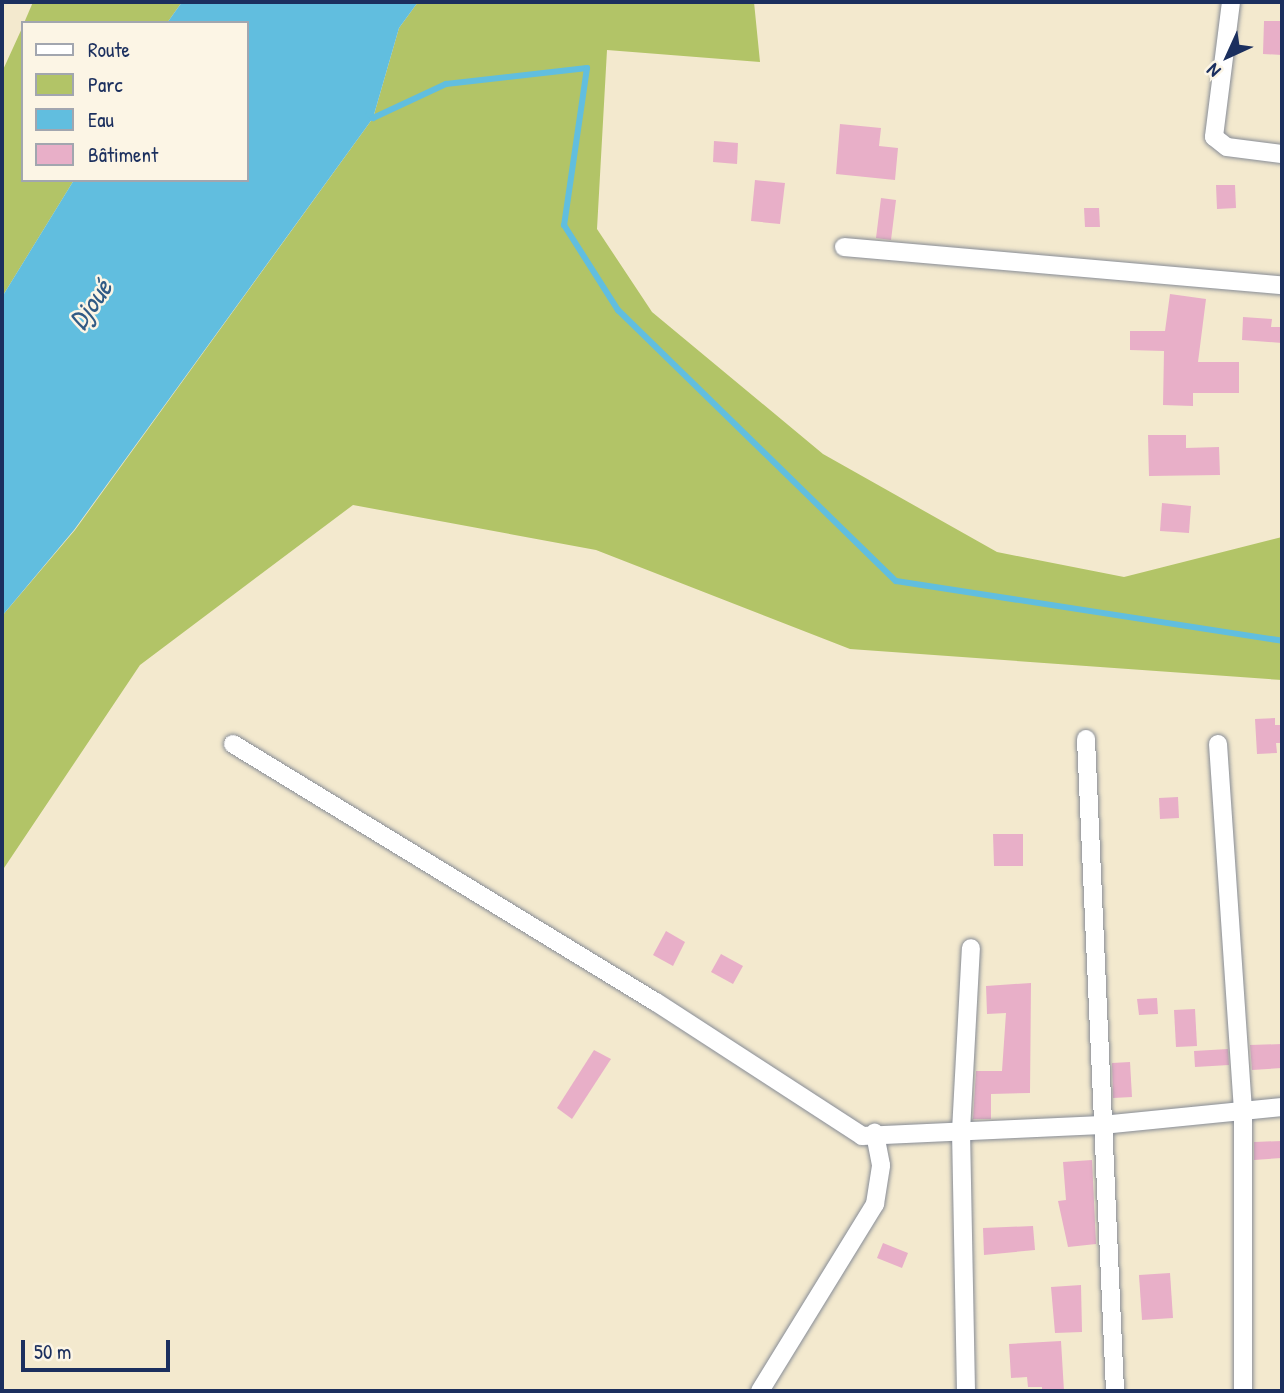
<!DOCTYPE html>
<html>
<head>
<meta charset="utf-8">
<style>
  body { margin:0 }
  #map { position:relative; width:1284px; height:1393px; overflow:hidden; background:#f3e9ce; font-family:"Patrick Hand",sans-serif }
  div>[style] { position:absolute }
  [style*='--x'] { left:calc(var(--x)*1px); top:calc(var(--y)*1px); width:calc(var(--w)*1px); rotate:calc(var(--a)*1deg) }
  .green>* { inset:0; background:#b2c467 }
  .water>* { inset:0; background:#61bedf }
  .stream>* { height:6px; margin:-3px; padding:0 3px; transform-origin:3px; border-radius:3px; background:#61bedf }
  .building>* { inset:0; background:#e8afc8 }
  .roads { filter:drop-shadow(0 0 2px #878c96) drop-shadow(0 0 2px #878c96) }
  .street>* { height:18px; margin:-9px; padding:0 9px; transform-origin:9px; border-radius:9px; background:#fff }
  span { translate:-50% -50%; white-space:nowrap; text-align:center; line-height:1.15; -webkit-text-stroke:5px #fcf5e5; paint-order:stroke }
  .water-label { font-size:28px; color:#305a85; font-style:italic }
  .frame { position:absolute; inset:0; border:4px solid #1b2f5e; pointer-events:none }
  .legend { position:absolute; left:21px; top:21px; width:228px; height:161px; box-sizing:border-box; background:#fcf5e5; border:2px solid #a2a6af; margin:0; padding:9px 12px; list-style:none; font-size:21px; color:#1b2f5e }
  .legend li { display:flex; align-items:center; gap:14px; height:35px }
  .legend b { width:35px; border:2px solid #a2a6af }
  .north { position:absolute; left:1193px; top:21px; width:70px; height:70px; -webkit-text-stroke:5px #fcf5e5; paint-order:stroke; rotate:225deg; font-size:19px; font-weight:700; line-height:28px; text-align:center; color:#1b2f5e }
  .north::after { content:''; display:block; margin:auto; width:24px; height:32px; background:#1b2f5e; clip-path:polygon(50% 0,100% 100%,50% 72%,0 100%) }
  .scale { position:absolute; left:21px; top:1340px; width:149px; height:32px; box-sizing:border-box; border:4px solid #1b2f5e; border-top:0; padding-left:9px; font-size:21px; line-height:24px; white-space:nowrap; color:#1b2f5e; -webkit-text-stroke:5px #fcf5e5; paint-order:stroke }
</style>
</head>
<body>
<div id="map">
  <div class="green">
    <div style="clip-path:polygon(33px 2px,182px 2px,167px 23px,24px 23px)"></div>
    <div style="clip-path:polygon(418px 2px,754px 2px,760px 62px,607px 50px,597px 229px,652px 312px,823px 454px,997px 552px,1124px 577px,1282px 537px,1282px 680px,850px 649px,596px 550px,353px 505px,140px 665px,2px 871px,2px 616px,75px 530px,373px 118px,399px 28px)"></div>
    <div style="clip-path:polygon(23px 26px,23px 180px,74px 180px,2px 297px,2px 72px)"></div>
  </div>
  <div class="water">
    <div style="clip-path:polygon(182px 2px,418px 2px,399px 28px,373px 118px,74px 530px,2px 616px,2px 297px,74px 180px,247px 180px,247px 23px,167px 23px)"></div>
  </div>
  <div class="stream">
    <div style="--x:369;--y:114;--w:6;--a:45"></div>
    <div style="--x:373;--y:118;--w:81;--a:-25"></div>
    <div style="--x:446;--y:84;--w:142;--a:-6.5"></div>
    <div style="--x:587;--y:68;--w:159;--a:98.3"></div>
    <div style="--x:564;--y:225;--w:101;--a:57.6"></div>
    <div style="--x:618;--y:310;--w:388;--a:44.3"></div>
    <div style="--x:896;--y:581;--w:391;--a:8.8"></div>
  </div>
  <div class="building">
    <div style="clip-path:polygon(1264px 21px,1282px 21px,1282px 55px,1263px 54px)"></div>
    <div style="clip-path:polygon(840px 124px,881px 128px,879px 146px,898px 148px,895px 180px,836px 174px)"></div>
    <div style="clip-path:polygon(714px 141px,738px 143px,737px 164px,713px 162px)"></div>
    <div style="clip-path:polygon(755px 180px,785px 183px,780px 224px,751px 221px)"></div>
    <div style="clip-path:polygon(1216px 185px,1235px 185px,1236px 208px,1217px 209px)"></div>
    <div style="clip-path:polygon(881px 198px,896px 200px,891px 240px,876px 238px)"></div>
    <div style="clip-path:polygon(1084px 208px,1099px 208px,1100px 227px,1085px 227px)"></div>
    <div style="clip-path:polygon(1170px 294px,1206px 299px,1198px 362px,1239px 362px,1239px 393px,1193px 393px,1193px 406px,1163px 405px,1164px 351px,1130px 350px,1130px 331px,1165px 331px)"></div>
    <div style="clip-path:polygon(1243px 317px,1272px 319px,1271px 327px,1282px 327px,1282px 343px,1242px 340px)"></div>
    <div style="clip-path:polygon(1148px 435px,1186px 435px,1186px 448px,1219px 447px,1220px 475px,1149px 476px)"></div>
    <div style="clip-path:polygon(1162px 503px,1191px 506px,1189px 533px,1160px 531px)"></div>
    <div style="clip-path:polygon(1275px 718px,1275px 725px,1282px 725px,1282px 743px,1276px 743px,1277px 753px,1257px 754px,1255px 719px)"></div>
    <div style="clip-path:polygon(1178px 797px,1179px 818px,1160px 819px,1159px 798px)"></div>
    <div style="clip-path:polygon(993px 834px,1023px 834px,1023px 866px,994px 866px)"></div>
    <div style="clip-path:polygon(666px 931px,685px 942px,673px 966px,653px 955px)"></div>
    <div style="clip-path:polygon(721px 954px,743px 966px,733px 984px,711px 972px)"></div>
    <div style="clip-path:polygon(1031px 983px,1030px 1093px,991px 1094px,991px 1119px,973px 1119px,976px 1071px,1002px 1071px,1006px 1013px,987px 1014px,986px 986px)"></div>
    <div style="clip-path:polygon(1157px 998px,1158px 1014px,1139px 1015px,1137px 999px)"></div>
    <div style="clip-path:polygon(1195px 1009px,1197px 1046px,1176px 1047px,1174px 1010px)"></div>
    <div style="clip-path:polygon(1282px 1044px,1282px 1068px,1252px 1070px,1250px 1045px)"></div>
    <div style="clip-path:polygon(1228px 1049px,1229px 1065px,1195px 1067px,1194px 1051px)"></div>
    <div style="clip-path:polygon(594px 1050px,611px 1059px,572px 1119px,557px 1108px)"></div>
    <div style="clip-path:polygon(1130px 1062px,1132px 1097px,1113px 1098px,1112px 1063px)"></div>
    <div style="clip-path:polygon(1282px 1141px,1282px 1158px,1254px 1160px,1254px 1142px)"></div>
    <div style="clip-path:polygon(1092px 1160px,1096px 1244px,1068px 1247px,1058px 1201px,1066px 1200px,1063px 1162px)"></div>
    <div style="clip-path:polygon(1033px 1226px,1035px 1250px,984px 1255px,983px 1228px)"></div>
    <div style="clip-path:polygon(883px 1243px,908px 1253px,902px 1268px,877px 1258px)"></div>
    <div style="clip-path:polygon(1170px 1273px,1173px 1318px,1142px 1320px,1139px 1275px)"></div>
    <div style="clip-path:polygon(1081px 1285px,1082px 1332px,1055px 1333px,1051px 1287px)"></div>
    <div style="clip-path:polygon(1061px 1341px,1064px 1391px,1042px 1391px,1042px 1387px,1028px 1387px,1027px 1377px,1011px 1378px,1009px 1344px)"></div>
  </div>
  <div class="roads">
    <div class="street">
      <div style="--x:1231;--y:2;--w:136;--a:97.2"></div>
      <div style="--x:1214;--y:137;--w:16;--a:38"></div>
      <div style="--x:1227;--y:147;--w:55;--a:7.3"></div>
      <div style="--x:844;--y:247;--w:440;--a:5"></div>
      <div style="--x:1086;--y:739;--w:653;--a:87.45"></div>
      <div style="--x:233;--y:744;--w:495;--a:31.4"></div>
      <div style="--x:656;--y:1002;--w:246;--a:33"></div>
      <div style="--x:862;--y:1136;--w:240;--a:-2.6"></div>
      <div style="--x:1102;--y:1125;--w:181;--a:-5.7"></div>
      <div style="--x:1218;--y:744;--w:366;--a:86.1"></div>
      <div style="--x:1243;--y:1109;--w:282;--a:90"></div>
      <div style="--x:760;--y:1391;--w:220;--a:-58.4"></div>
      <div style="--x:875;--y:1204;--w:39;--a:-81"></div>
      <div style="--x:881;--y:1165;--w:33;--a:-101"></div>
      <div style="--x:966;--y:1391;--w:260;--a:-91.1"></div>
      <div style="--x:961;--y:1131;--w:183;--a:-86.9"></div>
    </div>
  </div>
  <div class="water-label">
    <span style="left:90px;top:304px;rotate:-55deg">Djoué</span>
  </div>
  <div class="frame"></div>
  <ul class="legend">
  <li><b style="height:9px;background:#fff"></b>Route</li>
  <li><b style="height:19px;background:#b2c467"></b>Parc</li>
  <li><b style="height:19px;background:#61bedf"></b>Eau</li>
  <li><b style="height:19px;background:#e8afc8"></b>Bâtiment</li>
  </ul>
  <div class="north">N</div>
  <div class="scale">50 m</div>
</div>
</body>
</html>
